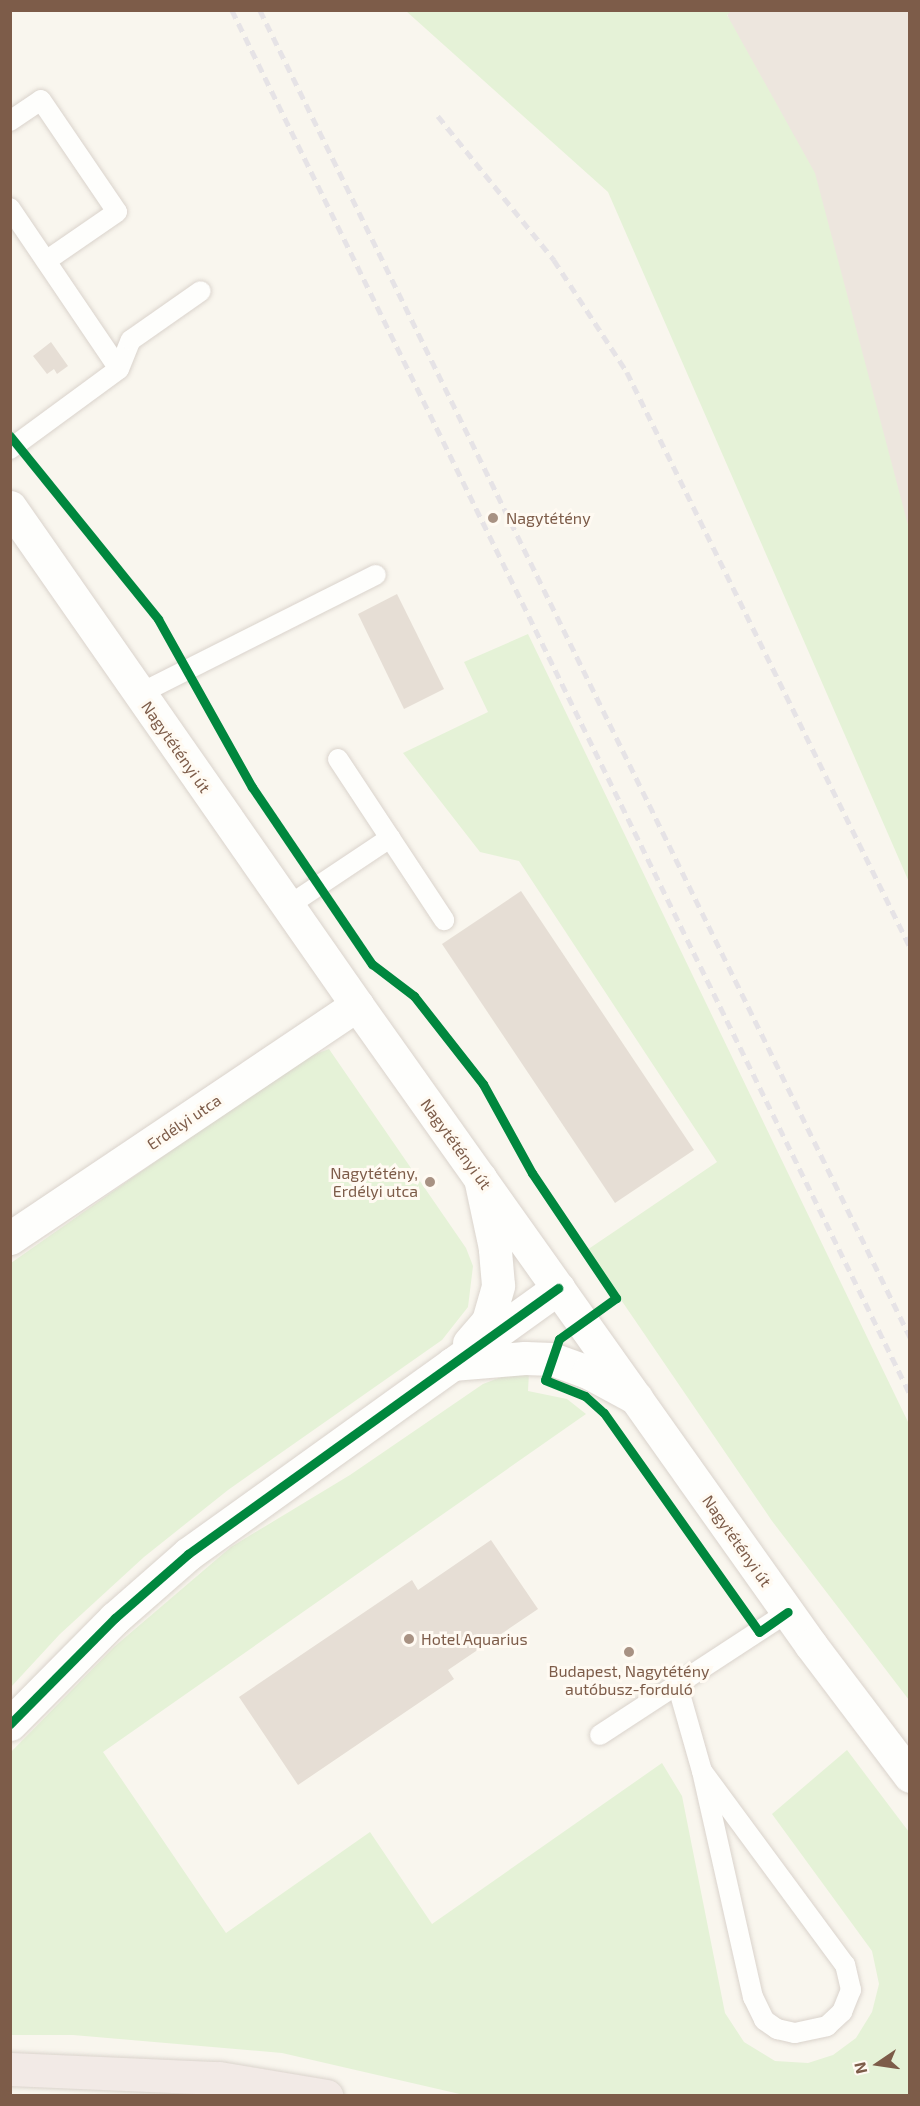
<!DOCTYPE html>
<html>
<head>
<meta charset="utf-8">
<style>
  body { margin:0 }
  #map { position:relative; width:920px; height:2106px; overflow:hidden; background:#f9f6ee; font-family:"Exo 2",sans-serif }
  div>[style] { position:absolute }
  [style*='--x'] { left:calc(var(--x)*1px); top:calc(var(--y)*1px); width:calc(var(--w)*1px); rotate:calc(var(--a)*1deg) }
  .industrial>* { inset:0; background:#ede6de }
  .green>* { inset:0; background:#e5f2d7 }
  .building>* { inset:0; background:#e6ded5 }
  .roads { filter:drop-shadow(0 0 2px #dad3cc) drop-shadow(0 0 2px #dad3cc) }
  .service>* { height:20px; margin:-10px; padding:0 10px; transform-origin:10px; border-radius:10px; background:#fefefc }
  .minor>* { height:33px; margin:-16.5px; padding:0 16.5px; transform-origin:16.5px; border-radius:16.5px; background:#fefefc }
  .tertiary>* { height:33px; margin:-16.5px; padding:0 16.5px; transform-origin:16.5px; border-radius:16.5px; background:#fefefc }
  .secondary>* { height:33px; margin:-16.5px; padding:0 16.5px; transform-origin:16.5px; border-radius:16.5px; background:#fefefc }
  .motorway>* { height:33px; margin:-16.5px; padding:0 16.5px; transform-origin:16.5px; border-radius:16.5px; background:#f2eae6 }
  .rail>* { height:4.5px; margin-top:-2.25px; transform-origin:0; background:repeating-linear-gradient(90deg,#e6e3e6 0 9px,transparent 0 15px) }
  .cycleway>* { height:9px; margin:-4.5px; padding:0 4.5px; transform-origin:4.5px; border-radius:4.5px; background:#00873e }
  .dots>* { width:16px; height:16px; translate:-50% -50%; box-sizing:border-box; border:3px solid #fffaf2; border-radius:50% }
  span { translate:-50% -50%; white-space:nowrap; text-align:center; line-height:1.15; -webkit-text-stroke:6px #fffaf2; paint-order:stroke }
  .poi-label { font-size:16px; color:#7d5c49 }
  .left { translate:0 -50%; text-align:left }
  .right { translate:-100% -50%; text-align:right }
  .street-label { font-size:16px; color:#7d5c49 }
  .frame { position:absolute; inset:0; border:12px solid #7d5c49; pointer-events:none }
  .north { position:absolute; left:848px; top:2034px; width:60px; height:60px; -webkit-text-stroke:4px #fffaf2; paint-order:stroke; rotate:257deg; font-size:16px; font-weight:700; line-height:24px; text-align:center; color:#7d5c49 }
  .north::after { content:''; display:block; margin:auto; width:21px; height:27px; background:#7d5c49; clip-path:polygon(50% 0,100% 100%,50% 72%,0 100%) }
</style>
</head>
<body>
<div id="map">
  <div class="industrial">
    <div style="clip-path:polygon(731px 10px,909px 11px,909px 529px,727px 14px)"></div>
  </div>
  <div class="green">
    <div style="clip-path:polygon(406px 11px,731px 11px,727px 15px,815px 173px,909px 529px,909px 882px,608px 192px)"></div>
    <div style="clip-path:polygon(528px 634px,909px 1424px,909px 1700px,772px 1521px,587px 1250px,717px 1162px,519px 861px,480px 852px,403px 753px,488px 712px,464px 662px)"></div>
    <div style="clip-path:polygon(329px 1049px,466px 1248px,473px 1266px,468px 1307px,442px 1340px,228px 1490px,144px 1557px,60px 1634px,11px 1687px,11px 1263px,300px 1060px)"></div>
    <div style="clip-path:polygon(529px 1372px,528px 1391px,567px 1399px,586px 1414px,103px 1752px,226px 1933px,370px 1832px,432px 1924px,662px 1763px,682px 1796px,725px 2013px,744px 2042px,775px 2061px,808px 2063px,833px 2055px,856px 2038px,872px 2012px,879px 1984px,872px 1951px,772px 1814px,847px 1750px,909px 1832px,909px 2095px,464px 2095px,282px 2053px,73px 2035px,11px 2035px,10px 1753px,114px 1647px,231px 1547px,350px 1475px,483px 1384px,509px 1374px)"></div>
  </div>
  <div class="building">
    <div style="clip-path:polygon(51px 342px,68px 366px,57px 374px,54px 369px,47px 374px,33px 356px)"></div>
    <div style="clip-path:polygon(397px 594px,444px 689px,404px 709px,358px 614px)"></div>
    <div style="clip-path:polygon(521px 891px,694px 1150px,615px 1203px,442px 944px)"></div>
    <div style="clip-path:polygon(491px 1540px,538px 1609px,448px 1670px,454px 1679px,298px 1785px,239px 1697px,412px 1580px,418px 1590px)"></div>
  </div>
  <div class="roads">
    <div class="service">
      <div style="--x:10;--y:121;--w:37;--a:-34"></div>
      <div style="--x:41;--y:100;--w:135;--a:55.8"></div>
      <div style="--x:117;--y:212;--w:86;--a:145.4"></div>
      <div style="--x:10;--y:208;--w:194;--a:55.9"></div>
      <div style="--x:10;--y:449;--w:135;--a:-36.3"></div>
      <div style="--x:119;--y:369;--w:31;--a:-68"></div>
      <div style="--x:131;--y:340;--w:85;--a:-35"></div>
      <div style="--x:139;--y:694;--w:265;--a:-26.7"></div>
      <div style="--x:338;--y:759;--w:193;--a:56.6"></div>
      <div style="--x:288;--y:906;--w:123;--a:-33.7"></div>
      <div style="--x:678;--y:1687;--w:87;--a:74.1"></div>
      <div style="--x:702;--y:1771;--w:232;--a:77.3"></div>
      <div style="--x:753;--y:1997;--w:25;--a:64"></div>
      <div style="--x:764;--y:2020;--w:16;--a:35"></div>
      <div style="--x:777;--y:2029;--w:18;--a:13"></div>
      <div style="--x:795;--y:2033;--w:33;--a:-12"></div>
      <div style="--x:827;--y:2026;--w:21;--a:-43"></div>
      <div style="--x:842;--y:2012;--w:24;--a:-68"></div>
      <div style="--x:851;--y:1990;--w:26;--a:-103"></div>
      <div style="--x:845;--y:1965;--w:241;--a:-126.4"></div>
      <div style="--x:600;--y:1735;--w:225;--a:-33.2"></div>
    </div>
    <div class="minor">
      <div style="--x:10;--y:1238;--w:418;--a:-33.9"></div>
    </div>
    <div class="tertiary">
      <div style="--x:469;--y:1343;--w:29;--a:-49"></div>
      <div style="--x:488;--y:1321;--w:37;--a:-74"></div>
      <div style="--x:498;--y:1285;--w:37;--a:-95"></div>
      <div style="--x:495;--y:1248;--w:72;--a:-102.1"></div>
      <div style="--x:452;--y:1364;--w:73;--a:-4.7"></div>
      <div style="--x:525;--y:1358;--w:27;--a:2"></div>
      <div style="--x:552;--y:1359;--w:38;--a:20"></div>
      <div style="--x:588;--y:1372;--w:55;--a:28.4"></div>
      <div style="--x:10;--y:1724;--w:149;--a:-45.3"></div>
      <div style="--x:115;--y:1618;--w:97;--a:-41.2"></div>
      <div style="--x:188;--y:1554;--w:456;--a:-35.7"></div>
    </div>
    <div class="secondary">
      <div style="--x:10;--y:507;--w:607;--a:55.13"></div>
      <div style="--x:357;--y:1005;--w:785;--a:54.65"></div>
      <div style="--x:811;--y:1645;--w:164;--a:52.9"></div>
    </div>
    <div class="motorway">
      <div style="--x:10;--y:2069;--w:209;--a:2.5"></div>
      <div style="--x:219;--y:2078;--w:109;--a:9.5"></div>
    </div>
  </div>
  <div class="rail">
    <div style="--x:232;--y:10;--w:1541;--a:63.9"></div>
    <div style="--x:260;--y:10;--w:1478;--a:63.9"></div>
    <div style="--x:438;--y:116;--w:185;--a:51.1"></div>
    <div style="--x:554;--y:260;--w:134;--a:56.9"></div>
    <div style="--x:627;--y:372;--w:641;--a:63.79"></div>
  </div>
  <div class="cycleway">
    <div style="--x:10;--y:436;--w:235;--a:51"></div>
    <div style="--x:158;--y:619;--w:193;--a:60.8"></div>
    <div style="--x:252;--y:787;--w:214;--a:55.9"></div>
    <div style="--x:372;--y:964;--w:53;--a:37.3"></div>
    <div style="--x:414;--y:996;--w:112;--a:51.9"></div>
    <div style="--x:483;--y:1084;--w:102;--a:61.2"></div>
    <div style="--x:532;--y:1173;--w:151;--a:56.1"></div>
    <div style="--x:616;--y:1298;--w:70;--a:144.3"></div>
    <div style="--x:559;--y:1339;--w:43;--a:108.9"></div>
    <div style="--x:545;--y:1380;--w:43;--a:21.8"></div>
    <div style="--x:585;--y:1396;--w:25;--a:42"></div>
    <div style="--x:604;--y:1413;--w:268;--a:54.7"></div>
    <div style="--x:759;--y:1632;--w:35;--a:-35"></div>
    <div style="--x:10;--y:1724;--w:149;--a:-45.3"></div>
    <div style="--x:115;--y:1618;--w:97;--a:-41.2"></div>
    <div style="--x:188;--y:1554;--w:456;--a:-35.7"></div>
  </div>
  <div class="dots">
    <div style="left:493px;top:518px;background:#a89283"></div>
    <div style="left:430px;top:1182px;background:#a89283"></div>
    <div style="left:409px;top:1639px;background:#a89283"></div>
    <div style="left:629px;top:1652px;background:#a89283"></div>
  </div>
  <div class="poi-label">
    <span class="left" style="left:506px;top:518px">Nagytétény</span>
    <span class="right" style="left:418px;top:1182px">Nagytétény,<br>Erdélyi utca</span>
    <span class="left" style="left:421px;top:1639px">Hotel Aquarius</span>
    <span style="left:629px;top:1680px">Budapest, Nagytétény<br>autóbusz-forduló</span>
  </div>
  <div class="street-label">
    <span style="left:176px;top:747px;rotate:55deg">Nagytétényi út</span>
    <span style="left:184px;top:1122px;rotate:-34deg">Erdélyi utca</span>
    <span style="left:456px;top:1144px;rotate:54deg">Nagytétényi út</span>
    <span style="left:737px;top:1541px;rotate:55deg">Nagytétényi út</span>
  </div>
  <div class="frame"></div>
  <div class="north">N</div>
</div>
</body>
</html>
